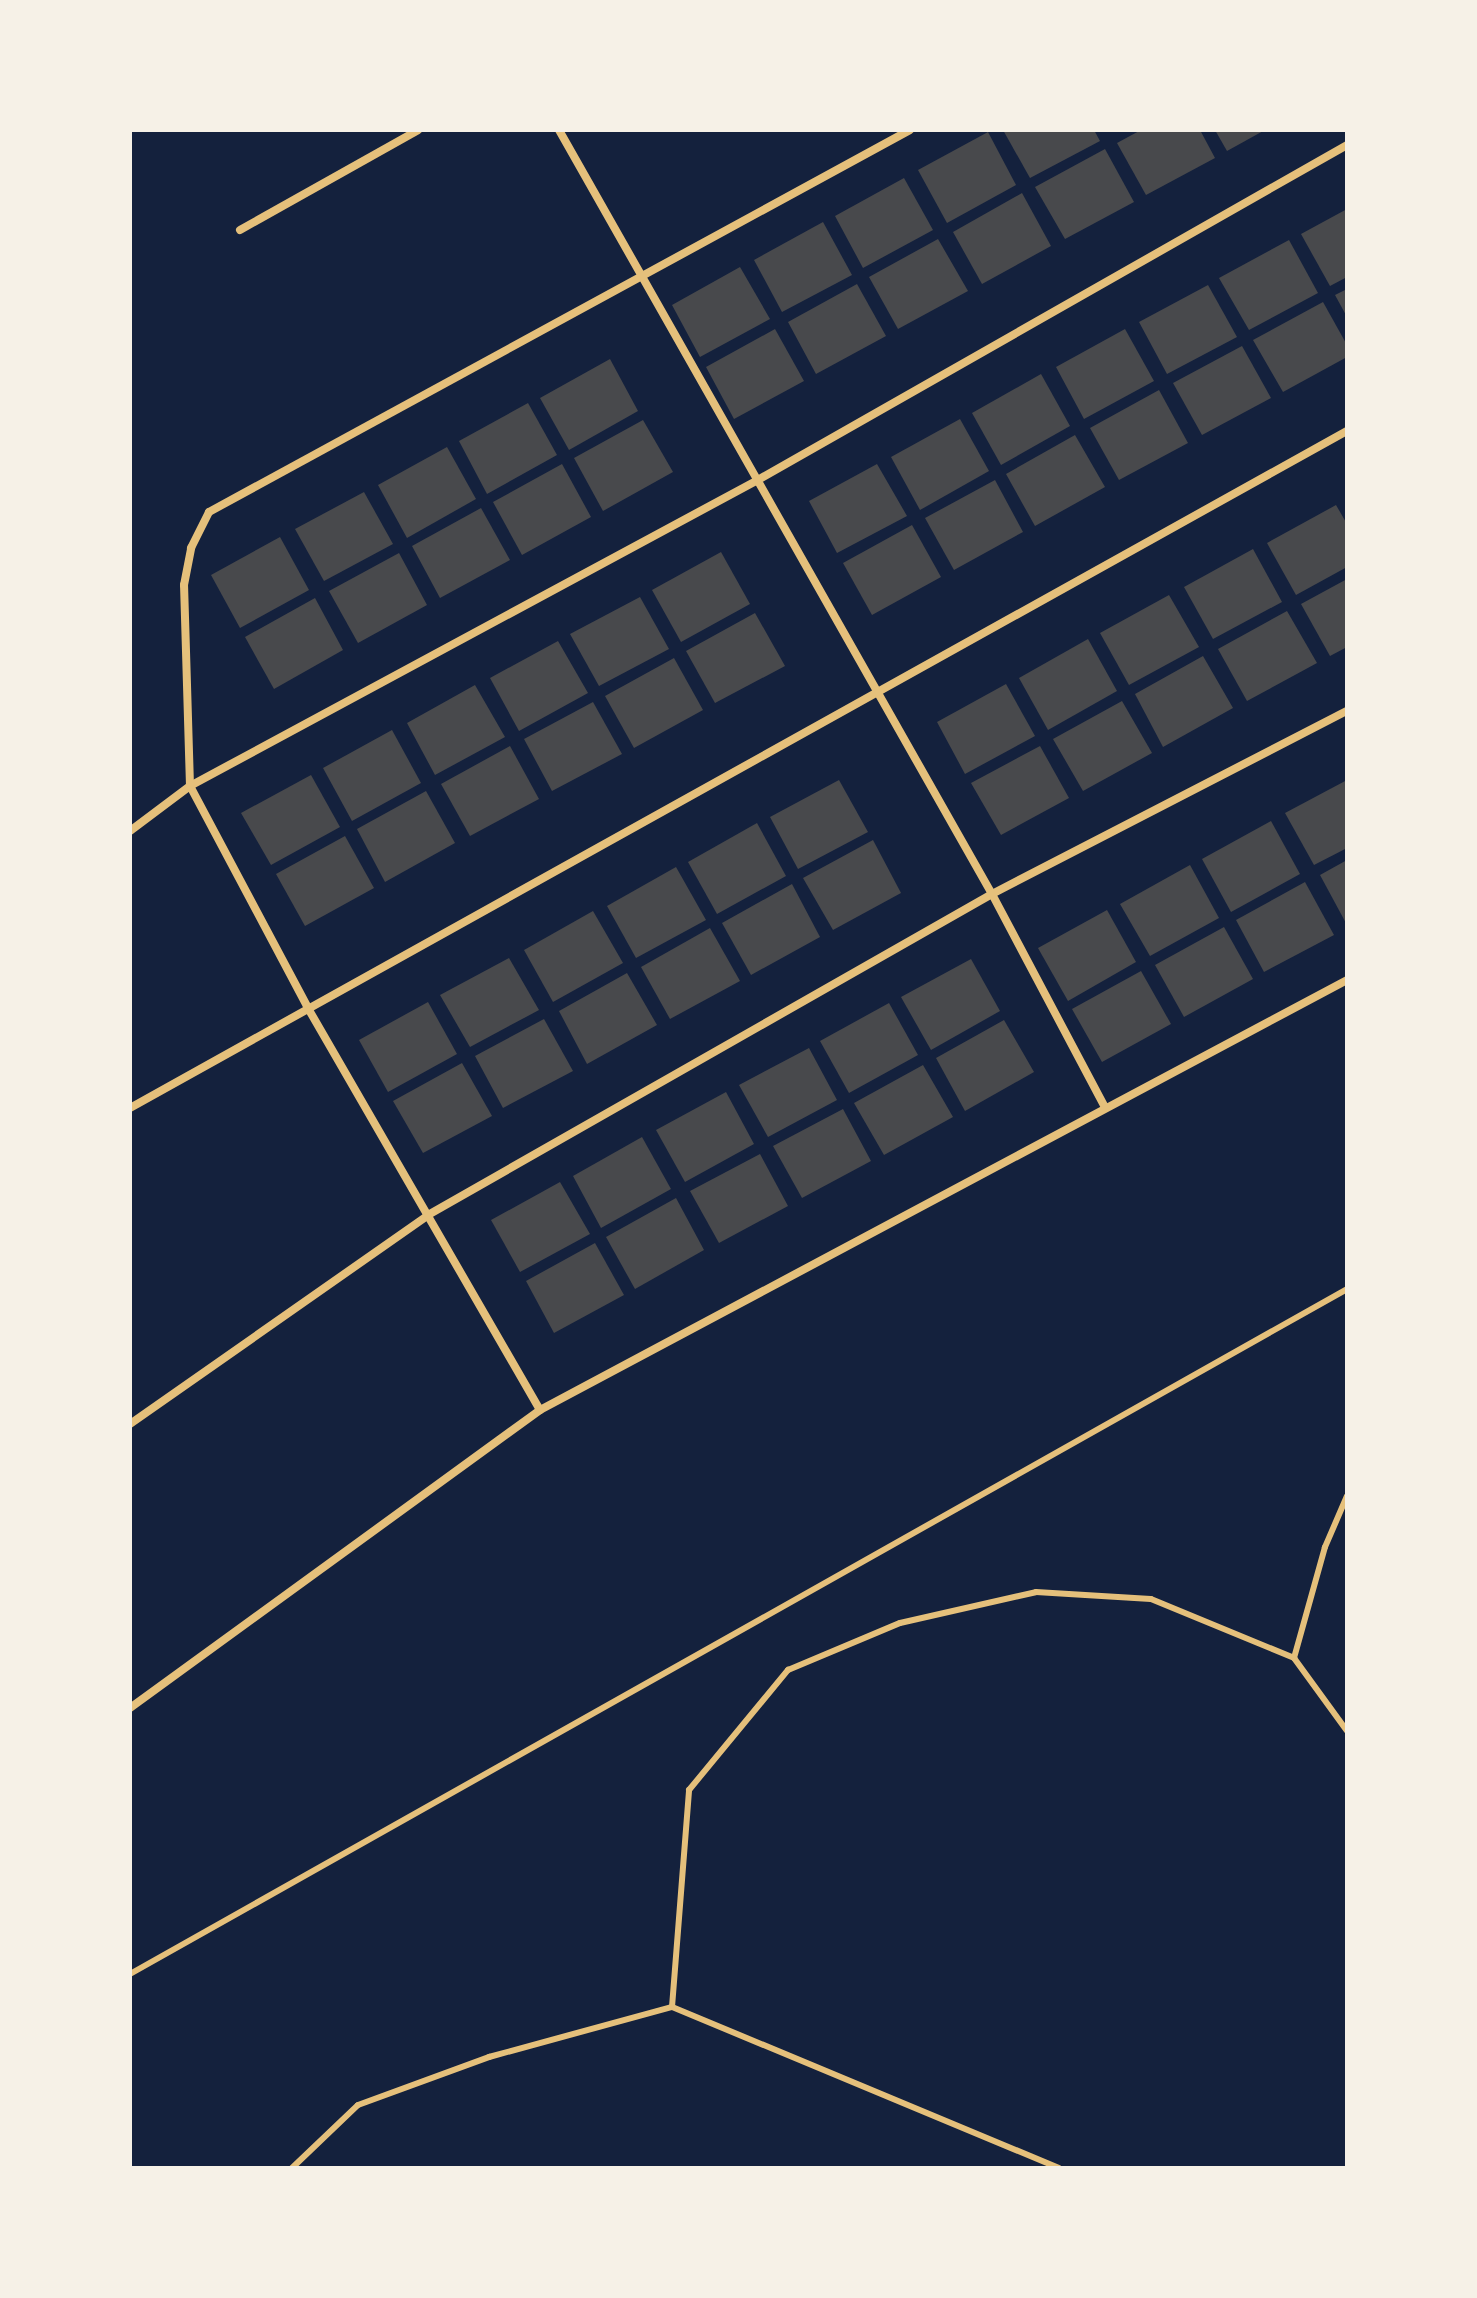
<!DOCTYPE html>
<html>
<head>
<meta charset="utf-8">
<style>
  body { margin:0 }
  #map { position:relative; width:1477px; height:2298px; overflow:hidden; background:#14213d; font-family:"Sofia Sans Condensed",sans-serif }
  div>[style] { position:absolute }
  [style*='--x'] { left:calc(var(--x)*1px); top:calc(var(--y)*1px); width:calc(var(--w)*1px); rotate:calc(var(--a)*1deg) }
  .building>* { inset:0; background:#48494c }
  .service>* { height:6px; margin:-3px; padding:0 3px; transform-origin:3px; border-radius:3px; background:#e5c07b }
  .minor>* { height:8px; margin:-4px; padding:0 4px; transform-origin:4px; border-radius:4px; background:#e5c07b }
  span { translate:-50% -50%; white-space:nowrap; text-align:center; line-height:1.15; -webkit-text-stroke:6px #f6f1e7; paint-order:stroke }
  .frame { position:absolute; inset:0; border:132px solid #f6f1e7; pointer-events:none }
</style>
</head>
<body>
<div id="map">
  <div class="building">
    <div style="clip-path:polygon(1003px 130px,1094px 130px,1100px 141px,1030px 178px)"></div>
    <div style="clip-path:polygon(1141px 130px,1200px 130px,1215px 158px,1146px 195px,1117px 143px)"></div>
    <div style="clip-path:polygon(1215px 130px,1265px 130px,1227px 151px)"></div>
    <div style="clip-path:polygon(988px 132px,1016px 185px,947px 223px,918px 170px)"></div>
    <div style="clip-path:polygon(1105px 149px,1134px 202px,1065px 239px,1035px 187px)"></div>
    <div style="clip-path:polygon(904px 178px,933px 230px,863px 268px,835px 216px)"></div>
    <div style="clip-path:polygon(1022px 193px,1051px 246px,982px 284px,953px 232px)"></div>
    <div style="clip-path:polygon(1347px 209px,1347px 277px,1330px 286px,1301px 234px)"></div>
    <div style="clip-path:polygon(823px 222px,852px 275px,782px 312px,754px 260px)"></div>
    <div style="clip-path:polygon(938px 239px,968px 291px,898px 329px,869px 277px)"></div>
    <div style="clip-path:polygon(1289px 240px,1318px 293px,1249px 330px,1219px 278px)"></div>
    <div style="clip-path:polygon(740px 267px,770px 319px,700px 357px,672px 305px)"></div>
    <div style="clip-path:polygon(857px 284px,886px 336px,816px 374px,788px 322px)"></div>
    <div style="clip-path:polygon(1208px 285px,1237px 337px,1167px 374px,1139px 322px)"></div>
    <div style="clip-path:polygon(1347px 289px,1347px 317px,1335px 295px)"></div>
    <div style="clip-path:polygon(1323px 302px,1347px 345px,1347px 357px,1283px 392px,1253px 340px)"></div>
    <div style="clip-path:polygon(775px 329px,804px 381px,734px 419px,706px 367px)"></div>
    <div style="clip-path:polygon(1125px 329px,1154px 381px,1084px 419px,1056px 367px)"></div>
    <div style="clip-path:polygon(1242px 346px,1271px 398px,1202px 435px,1173px 383px)"></div>
    <div style="clip-path:polygon(610px 359px,638px 411px,569px 450px,540px 398px)"></div>
    <div style="clip-path:polygon(1041px 374px,1070px 426px,1001px 465px,972px 413px)"></div>
    <div style="clip-path:polygon(1159px 390px,1188px 443px,1119px 480px,1090px 428px)"></div>
    <div style="clip-path:polygon(528px 403px,557px 455px,487px 494px,459px 441px)"></div>
    <div style="clip-path:polygon(960px 419px,989px 471px,920px 510px,891px 457px)"></div>
    <div style="clip-path:polygon(643px 420px,673px 472px,603px 511px,574px 458px)"></div>
    <div style="clip-path:polygon(1075px 435px,1105px 487px,1035px 526px,1006px 474px)"></div>
    <div style="clip-path:polygon(447px 447px,476px 499px,407px 538px,378px 485px)"></div>
    <div style="clip-path:polygon(562px 464px,591px 517px,522px 555px,493px 502px)"></div>
    <div style="clip-path:polygon(877px 464px,907px 516px,837px 553px,809px 501px)"></div>
    <div style="clip-path:polygon(995px 480px,1023px 532px,954px 570px,925px 518px)"></div>
    <div style="clip-path:polygon(364px 492px,393px 544px,324px 581px,295px 529px)"></div>
    <div style="clip-path:polygon(1336px 505px,1347px 524px,1347px 567px,1296px 595px,1267px 543px)"></div>
    <div style="clip-path:polygon(481px 508px,510px 560px,440px 598px,412px 546px)"></div>
    <div style="clip-path:polygon(912px 525px,941px 577px,872px 615px,843px 563px)"></div>
    <div style="clip-path:polygon(280px 537px,309px 590px,240px 628px,211px 575px)"></div>
    <div style="clip-path:polygon(1253px 549px,1282px 602px,1213px 639px,1184px 587px)"></div>
    <div style="clip-path:polygon(721px 552px,750px 604px,681px 642px,652px 590px)"></div>
    <div style="clip-path:polygon(399px 553px,427px 605px,358px 643px,329px 591px)"></div>
    <div style="clip-path:polygon(1347px 579px,1347px 647px,1330px 656px,1301px 604px)"></div>
    <div style="clip-path:polygon(1169px 595px,1199px 647px,1129px 685px,1100px 633px)"></div>
    <div style="clip-path:polygon(640px 597px,669px 649px,599px 686px,570px 634px)"></div>
    <div style="clip-path:polygon(315px 598px,343px 650px,274px 689px,245px 637px)"></div>
    <div style="clip-path:polygon(1287px 611px,1317px 663px,1247px 701px,1218px 649px)"></div>
    <div style="clip-path:polygon(755px 613px,785px 666px,715px 703px,686px 651px)"></div>
    <div style="clip-path:polygon(1088px 639px,1117px 691px,1048px 730px,1019px 678px)"></div>
    <div style="clip-path:polygon(558px 641px,588px 693px,519px 731px,490px 678px)"></div>
    <div style="clip-path:polygon(1203px 656px,1233px 708px,1163px 747px,1135px 694px)"></div>
    <div style="clip-path:polygon(674px 658px,703px 710px,634px 748px,605px 696px)"></div>
    <div style="clip-path:polygon(1006px 684px,1035px 736px,965px 774px,937px 722px)"></div>
    <div style="clip-path:polygon(475px 685px,505px 737px,435px 775px,407px 723px)"></div>
    <div style="clip-path:polygon(1122px 701px,1152px 753px,1083px 791px,1053px 739px)"></div>
    <div style="clip-path:polygon(593px 702px,622px 754px,552px 791px,524px 739px)"></div>
    <div style="clip-path:polygon(392px 730px,421px 783px,352px 821px,323px 768px)"></div>
    <div style="clip-path:polygon(510px 746px,539px 799px,470px 836px,441px 784px)"></div>
    <div style="clip-path:polygon(1040px 746px,1069px 798px,1001px 835px,971px 783px)"></div>
    <div style="clip-path:polygon(311px 775px,340px 827px,271px 865px,241px 813px)"></div>
    <div style="clip-path:polygon(839px 780px,868px 832px,798px 869px,770px 817px)"></div>
    <div style="clip-path:polygon(1347px 780px,1347px 848px,1314px 865px,1285px 813px)"></div>
    <div style="clip-path:polygon(426px 791px,455px 843px,385px 882px,357px 829px)"></div>
    <div style="clip-path:polygon(1271px 821px,1300px 874px,1231px 912px,1202px 859px)"></div>
    <div style="clip-path:polygon(757px 823px,786px 876px,717px 914px,688px 862px)"></div>
    <div style="clip-path:polygon(345px 836px,374px 888px,305px 926px,276px 874px)"></div>
    <div style="clip-path:polygon(873px 840px,901px 893px,833px 930px,803px 878px)"></div>
    <div style="clip-path:polygon(1347px 860px,1347px 925px,1320px 875px)"></div>
    <div style="clip-path:polygon(1190px 865px,1219px 918px,1150px 956px,1120px 904px)"></div>
    <div style="clip-path:polygon(676px 867px,706px 920px,636px 958px,607px 906px)"></div>
    <div style="clip-path:polygon(1305px 882px,1334px 935px,1264px 972px,1236px 920px)"></div>
    <div style="clip-path:polygon(792px 884px,820px 937px,751px 975px,722px 923px)"></div>
    <div style="clip-path:polygon(1107px 910px,1136px 962px,1068px 1001px,1038px 948px)"></div>
    <div style="clip-path:polygon(593px 911px,623px 963px,553px 1002px,524px 950px)"></div>
    <div style="clip-path:polygon(1224px 927px,1253px 979px,1184px 1017px,1155px 965px)"></div>
    <div style="clip-path:polygon(710px 928px,740px 981px,670px 1019px,641px 967px)"></div>
    <div style="clip-path:polygon(509px 958px,539px 1010px,470px 1047px,440px 995px)"></div>
    <div style="clip-path:polygon(971px 959px,1000px 1011px,931px 1050px,901px 997px)"></div>
    <div style="clip-path:polygon(1141px 971px,1171px 1024px,1102px 1062px,1072px 1009px)"></div>
    <div style="clip-path:polygon(627px 973px,657px 1025px,587px 1064px,559px 1011px)"></div>
    <div style="clip-path:polygon(428px 1002px,457px 1054px,388px 1092px,359px 1040px)"></div>
    <div style="clip-path:polygon(889px 1003px,918px 1055px,849px 1093px,820px 1041px)"></div>
    <div style="clip-path:polygon(544px 1019px,573px 1071px,503px 1108px,475px 1056px)"></div>
    <div style="clip-path:polygon(1004px 1020px,1034px 1072px,965px 1111px,936px 1058px)"></div>
    <div style="clip-path:polygon(809px 1048px,837px 1100px,768px 1137px,739px 1085px)"></div>
    <div style="clip-path:polygon(462px 1063px,492px 1116px,423px 1153px,393px 1101px)"></div>
    <div style="clip-path:polygon(923px 1065px,953px 1117px,884px 1155px,854px 1103px)"></div>
    <div style="clip-path:polygon(726px 1092px,754px 1144px,685px 1182px,656px 1130px)"></div>
    <div style="clip-path:polygon(843px 1109px,871px 1161px,802px 1198px,773px 1146px)"></div>
    <div style="clip-path:polygon(642px 1137px,671px 1189px,601px 1228px,573px 1176px)"></div>
    <div style="clip-path:polygon(760px 1154px,788px 1206px,719px 1243px,690px 1191px)"></div>
    <div style="clip-path:polygon(560px 1182px,590px 1234px,520px 1272px,491px 1220px)"></div>
    <div style="clip-path:polygon(676px 1198px,704px 1250px,635px 1289px,606px 1237px)"></div>
    <div style="clip-path:polygon(595px 1243px,624px 1295px,554px 1333px,526px 1281px)"></div>
  </div>
  <div class="service">
    <div style="--x:1347;--y:1496;--w:56;--a:113.3"></div>
    <div style="--x:1325;--y:1547;--w:115;--a:105.6"></div>
    <div style="--x:1294;--y:1658;--w:90;--a:54"></div>
    <div style="--x:130;--y:1974;--w:1397;--a:-29.37"></div>
    <div style="--x:292;--y:2168;--w:91;--a:-43.7"></div>
    <div style="--x:358;--y:2105;--w:140;--a:-20.1"></div>
    <div style="--x:489;--y:2057;--w:190;--a:-15.3"></div>
    <div style="--x:1059;--y:2168;--w:419;--a:-157.4"></div>
    <div style="--x:672;--y:2007;--w:218;--a:-85.5"></div>
    <div style="--x:689;--y:1790;--w:156;--a:-50.5"></div>
    <div style="--x:788;--y:1670;--w:121;--a:-22.8"></div>
    <div style="--x:900;--y:1623;--w:139;--a:-12.8"></div>
    <div style="--x:1036;--y:1592;--w:115;--a:3.5"></div>
    <div style="--x:1151;--y:1599;--w:155;--a:22.4"></div>
  </div>
  <div class="minor">
    <div style="--x:559;--y:130;--w:878;--a:60.46"></div>
    <div style="--x:992;--y:894;--w:241;--a:62.1"></div>
    <div style="--x:240;--y:230;--w:204;--a:-29.3"></div>
    <div style="--x:130;--y:831;--w:75;--a:-36.9"></div>
    <div style="--x:190;--y:786;--w:643;--a:-28.32"></div>
    <div style="--x:756;--y:481;--w:680;--a:-29.62"></div>
    <div style="--x:130;--y:1108;--w:1393;--a:-29.09"></div>
    <div style="--x:540;--y:1410;--w:466;--a:-120"></div>
    <div style="--x:307;--y:1006;--w:249;--a:-118"></div>
    <div style="--x:190;--y:786;--w:201;--a:-91.7"></div>
    <div style="--x:184;--y:585;--w:38;--a:-79"></div>
    <div style="--x:191;--y:548;--w:40;--a:-63.4"></div>
    <div style="--x:209;--y:512;--w:798;--a:-28.59"></div>
    <div style="--x:130;--y:1424;--w:364;--a:-35"></div>
    <div style="--x:428;--y:1215;--w:649;--a:-29.65"></div>
    <div style="--x:992;--y:894;--w:399;--a:-27.3"></div>
    <div style="--x:130;--y:1708;--w:507;--a:-36.01"></div>
    <div style="--x:540;--y:1410;--w:914;--a:-28.05"></div>
  </div>
  <div class="frame"></div>
</div>
</body>
</html>
